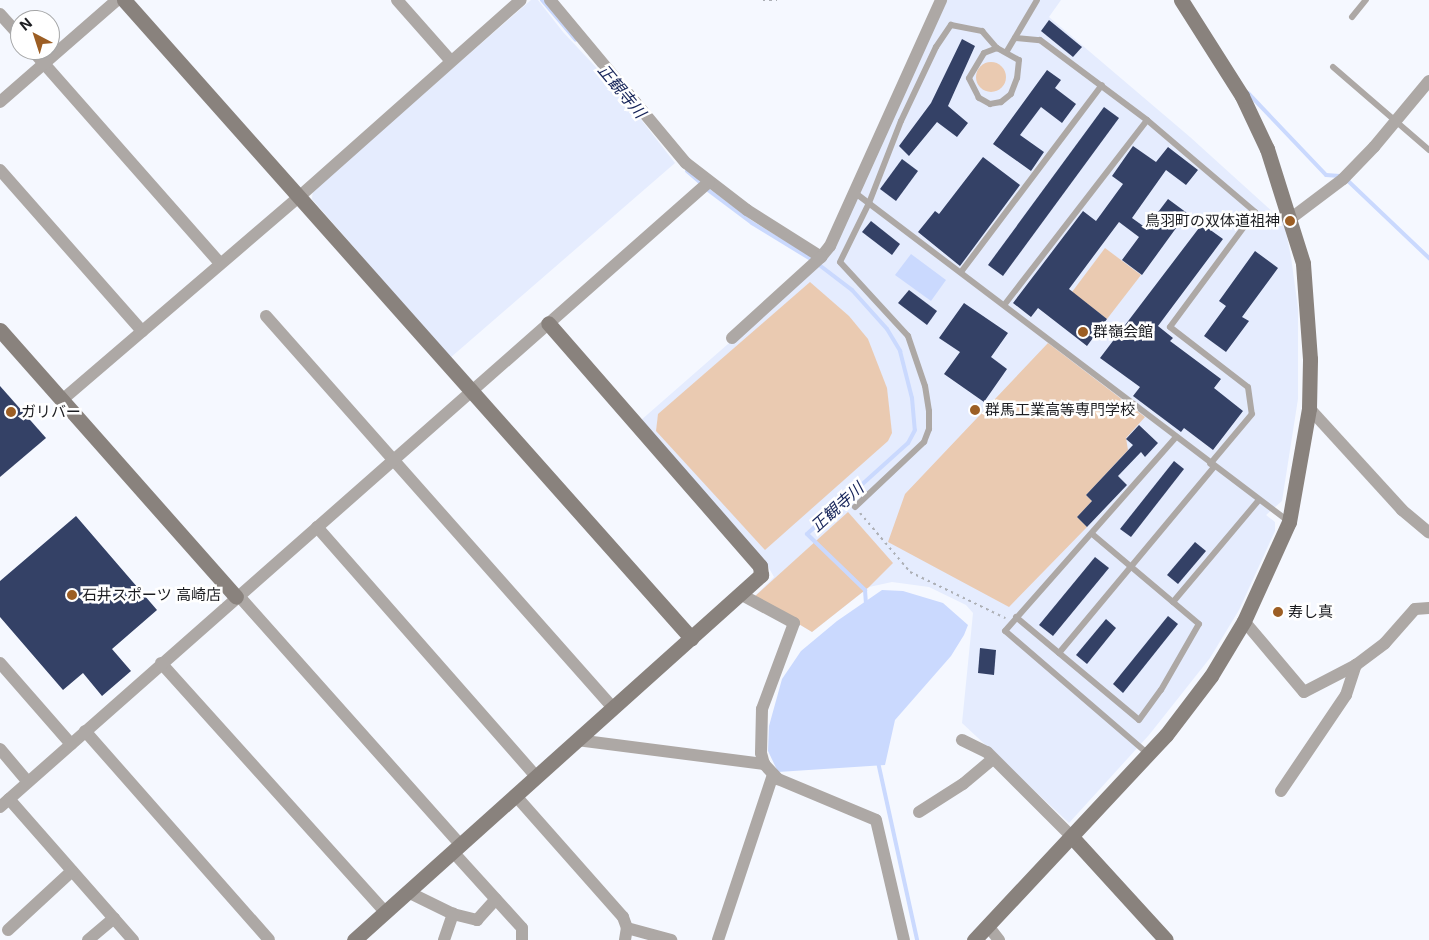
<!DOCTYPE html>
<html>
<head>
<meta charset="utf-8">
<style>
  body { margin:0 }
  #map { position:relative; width:1429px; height:940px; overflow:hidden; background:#f5f8ff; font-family:Inter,"Noto Sans JP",sans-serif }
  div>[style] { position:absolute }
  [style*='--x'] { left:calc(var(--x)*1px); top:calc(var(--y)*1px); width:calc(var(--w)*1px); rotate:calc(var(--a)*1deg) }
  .built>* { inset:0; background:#e5ecfe }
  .green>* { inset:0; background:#eacab1 }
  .round { border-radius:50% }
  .water>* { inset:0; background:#cad9fe }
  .stream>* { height:4px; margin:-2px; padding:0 2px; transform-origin:2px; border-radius:2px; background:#cad9fe }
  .building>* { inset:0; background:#344166 }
  .path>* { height:2px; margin-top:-1px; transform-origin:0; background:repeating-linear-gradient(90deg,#adb0b6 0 2.5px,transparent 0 6.5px) }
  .lane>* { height:6px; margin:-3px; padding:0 3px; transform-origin:3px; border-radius:3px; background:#ada8a5 }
  .street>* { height:12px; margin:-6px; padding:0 6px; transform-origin:6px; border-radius:6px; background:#ada8a5 }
  .secondary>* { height:15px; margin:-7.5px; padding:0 7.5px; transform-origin:7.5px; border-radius:7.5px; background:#89827d }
  .dots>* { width:14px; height:14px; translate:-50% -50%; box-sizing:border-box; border:2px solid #fff; border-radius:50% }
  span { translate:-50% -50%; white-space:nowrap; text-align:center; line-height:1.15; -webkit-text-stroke:5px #fff; paint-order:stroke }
  .poi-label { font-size:15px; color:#1c1d21 }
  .right { translate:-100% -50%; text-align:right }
  .left { translate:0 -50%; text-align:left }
  .water-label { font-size:16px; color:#162459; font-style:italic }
  .north { position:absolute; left:10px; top:10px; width:50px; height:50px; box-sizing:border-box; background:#fff; border:1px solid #a4a5a6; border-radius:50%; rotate:320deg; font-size:14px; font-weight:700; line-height:20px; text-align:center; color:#1c1d21 }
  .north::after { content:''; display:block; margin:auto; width:18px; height:22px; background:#9c5e24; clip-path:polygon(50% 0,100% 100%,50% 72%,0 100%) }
</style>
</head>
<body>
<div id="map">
  <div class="built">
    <div style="clip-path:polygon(531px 0,538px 0,563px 32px,622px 95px,675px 163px,450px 358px,312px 199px,313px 190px)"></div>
    <div style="clip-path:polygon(946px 0,1061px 0,1049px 17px,1190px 137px,1284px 222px,1291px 257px,1298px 308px,1298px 399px,1282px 501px,1266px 515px,1275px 522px,1275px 531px,1239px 610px,1210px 658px,1149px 735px,1069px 823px,962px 723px,973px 613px,966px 605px,929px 587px,892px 582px,869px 587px,812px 632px,754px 597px,774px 577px,766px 563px,640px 421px,816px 267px)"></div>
  </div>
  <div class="green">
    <div class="round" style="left:976px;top:62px;width:30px;height:30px"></div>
    <div style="clip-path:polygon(1105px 248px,1141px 275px,1107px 319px,1072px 292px)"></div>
    <div style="clip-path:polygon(810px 282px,849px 316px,868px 339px,887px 388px,892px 433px,888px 441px,765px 550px,656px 431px,658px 414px)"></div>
    <div style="clip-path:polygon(1048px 343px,1145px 417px,1126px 438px,1128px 450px,1086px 495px,1092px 501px,1077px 517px,1087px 527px,1009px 607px,888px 542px,905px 494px)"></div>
    <div style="clip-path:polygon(848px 512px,893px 563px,869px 587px,812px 632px,754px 597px)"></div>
  </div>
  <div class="water">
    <div style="clip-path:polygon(911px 254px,946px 280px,931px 301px,895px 275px)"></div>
    <div style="clip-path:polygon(882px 590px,903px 591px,943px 603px,968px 625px,964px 635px,951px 656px,895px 720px,885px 765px,778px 772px,768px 751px,769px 726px,782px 679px,801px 651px,837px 621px)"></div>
  </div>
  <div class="stream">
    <div style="--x:542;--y:0;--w:52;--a:49.6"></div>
    <div style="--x:1248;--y:93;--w:113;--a:46.4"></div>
    <div style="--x:1326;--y:175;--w:14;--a:4"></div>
    <div style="--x:687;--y:171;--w:18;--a:41"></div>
    <div style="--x:1346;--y:179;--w:115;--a:43.6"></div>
    <div style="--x:708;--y:190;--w:55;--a:36.9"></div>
    <div style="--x:752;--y:223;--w:73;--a:31.5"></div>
    <div style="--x:814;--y:261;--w:48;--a:37.3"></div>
    <div style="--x:852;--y:290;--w:52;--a:48.1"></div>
    <div style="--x:887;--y:329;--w:26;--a:59"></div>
    <div style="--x:900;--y:351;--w:49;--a:75.7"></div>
    <div style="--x:912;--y:398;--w:32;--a:85"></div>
    <div style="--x:915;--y:430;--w:15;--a:118"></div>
    <div style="--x:908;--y:443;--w:136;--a:138"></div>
    <div style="--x:807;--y:534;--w:81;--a:44"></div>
    <div style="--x:865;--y:590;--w:15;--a:86"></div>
    <div style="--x:878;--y:762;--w:182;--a:77.6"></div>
  </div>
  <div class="building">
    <div style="clip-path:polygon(1049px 20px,1082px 47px,1073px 57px,1041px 31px)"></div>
    <div style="clip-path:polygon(962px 39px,975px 46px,948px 106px,968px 123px,957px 137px,937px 122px,909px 156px,899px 146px,931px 103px)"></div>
    <div style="clip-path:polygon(1047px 70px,1061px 80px,1055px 88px,1076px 104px,1062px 123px,1041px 107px,1020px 135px,1044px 152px,1031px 171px,993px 144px)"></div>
    <div style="clip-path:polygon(1104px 107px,1119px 118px,1003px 276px,988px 265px)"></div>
    <div style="clip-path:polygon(1133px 146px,1156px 162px,1168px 147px,1198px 170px,1186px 185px,1166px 170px,1132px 218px,1146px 228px,1168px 199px,1187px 213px,1142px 275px,1122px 260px,1139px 237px,1119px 222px,1069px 289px,1107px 319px,1087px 346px,1038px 308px,1031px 317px,1013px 303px,1083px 211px,1096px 221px,1123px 184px,1112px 176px)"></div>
    <div style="clip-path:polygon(983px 157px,1020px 185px,960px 266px,918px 232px,935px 211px,939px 214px)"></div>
    <div style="clip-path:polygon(902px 159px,918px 171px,896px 201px,880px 189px)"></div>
    <div style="clip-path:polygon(871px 221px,900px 244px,892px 255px,862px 232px)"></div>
    <div style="clip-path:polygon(1202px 224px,1223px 239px,1158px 326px,1173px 338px,1170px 341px,1221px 379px,1214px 388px,1243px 411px,1213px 450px,1184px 428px,1181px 432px,1133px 396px,1140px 387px,1100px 358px)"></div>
    <div style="clip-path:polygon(1255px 251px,1278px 268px,1242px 317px,1249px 321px,1226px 352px,1204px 336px,1226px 306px,1219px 301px)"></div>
    <div style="clip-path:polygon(909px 290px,937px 311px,927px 325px,898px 303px)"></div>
    <div style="clip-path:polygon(964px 303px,1008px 333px,991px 357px,1007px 369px,984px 402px,944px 374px,960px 352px,939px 338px)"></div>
    <div style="clip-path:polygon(0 386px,46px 438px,0 477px)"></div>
    <div style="clip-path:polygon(1139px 425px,1158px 443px,1145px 457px,1141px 452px,1118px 476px,1127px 485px,1087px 527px,1077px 517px,1092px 501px,1086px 495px,1133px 445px,1126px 439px)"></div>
    <div style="clip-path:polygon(1174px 461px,1184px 469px,1131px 537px,1120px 529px)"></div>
    <div style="clip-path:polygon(76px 516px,157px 610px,112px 649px,131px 671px,102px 696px,83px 673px,63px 690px,0 617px,0 581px)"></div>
    <div style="clip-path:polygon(1195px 542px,1206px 551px,1178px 584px,1167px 575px)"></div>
    <div style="clip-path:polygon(1095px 557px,1109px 568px,1053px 636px,1039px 625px)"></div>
    <div style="clip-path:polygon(1168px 616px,1178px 624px,1123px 693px,1113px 684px)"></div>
    <div style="clip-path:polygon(1106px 619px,1116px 628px,1087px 664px,1076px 655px)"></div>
    <div style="clip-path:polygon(980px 648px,996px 650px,994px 675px,978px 673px)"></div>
  </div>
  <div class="path">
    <div style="--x:763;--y:0;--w:14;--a:0"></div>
    <div style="--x:860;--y:513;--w:77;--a:49.7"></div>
    <div style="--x:910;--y:572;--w:106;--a:25.8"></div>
  </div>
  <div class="lane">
    <div style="--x:1352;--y:17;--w:22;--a:-51"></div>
    <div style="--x:1015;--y:38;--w:25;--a:5"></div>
    <div style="--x:1040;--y:40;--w:134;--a:36.8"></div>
    <div style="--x:1147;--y:120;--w:142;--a:40.4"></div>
    <div style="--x:1255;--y:212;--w:143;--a:126.5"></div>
    <div style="--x:1170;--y:327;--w:98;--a:37.6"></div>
    <div style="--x:1248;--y:387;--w:27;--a:82"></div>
    <div style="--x:1252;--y:414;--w:65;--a:130"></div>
    <div style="--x:997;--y:48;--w:25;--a:29"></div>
    <div style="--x:1019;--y:60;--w:18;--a:96"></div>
    <div style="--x:1017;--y:78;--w:17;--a:111"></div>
    <div style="--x:1011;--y:94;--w:13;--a:141"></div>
    <div style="--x:1001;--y:102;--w:11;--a:170"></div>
    <div style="--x:990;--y:104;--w:13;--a:-151"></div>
    <div style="--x:979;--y:98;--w:22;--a:-117"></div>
    <div style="--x:969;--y:78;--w:29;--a:-59"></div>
    <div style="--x:984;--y:53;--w:14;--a:-21"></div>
    <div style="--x:1007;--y:51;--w:59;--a:-59.5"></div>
    <div style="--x:1333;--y:67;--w:127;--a:40.8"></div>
    <div style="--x:854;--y:192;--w:545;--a:37.16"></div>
    <div style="--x:961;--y:272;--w:234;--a:-53"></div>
    <div style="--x:1005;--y:304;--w:232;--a:-52.3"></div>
    <div style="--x:855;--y:507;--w:95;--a:-43.3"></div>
    <div style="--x:924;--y:442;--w:14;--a:-69"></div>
    <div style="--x:929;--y:429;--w:18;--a:-90"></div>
    <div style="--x:929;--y:411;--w:25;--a:-99"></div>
    <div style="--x:925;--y:386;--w:53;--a:-108.8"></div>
    <div style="--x:908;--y:336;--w:100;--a:-132.6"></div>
    <div style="--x:840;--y:262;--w:66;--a:-63.8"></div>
    <div style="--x:869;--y:203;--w:88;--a:-68.7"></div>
    <div style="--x:901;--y:121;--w:82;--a:-64.7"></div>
    <div style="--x:936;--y:47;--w:27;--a:-56"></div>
    <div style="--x:951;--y:25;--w:32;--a:11"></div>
    <div style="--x:982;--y:31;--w:23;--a:49"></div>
    <div style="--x:1173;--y:602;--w:133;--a:-49.9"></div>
    <div style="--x:1016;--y:617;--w:160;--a:39.9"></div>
    <div style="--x:1139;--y:720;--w:37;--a:-54"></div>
    <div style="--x:1161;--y:690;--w:76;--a:-60.1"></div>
    <div style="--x:1199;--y:624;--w:140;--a:-139.9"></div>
    <div style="--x:1059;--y:653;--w:242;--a:-50.2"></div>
    <div style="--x:1147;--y:753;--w:187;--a:-139.3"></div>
    <div style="--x:1005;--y:631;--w:259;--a:-48.6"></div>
  </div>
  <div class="street">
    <div style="--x:397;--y:0;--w:81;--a:48.5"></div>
    <div style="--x:550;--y:0;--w:212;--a:50.2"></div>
    <div style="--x:686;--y:163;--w:77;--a:37.6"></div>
    <div style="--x:747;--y:210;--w:88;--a:32.4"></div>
    <div style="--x:821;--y:257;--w:14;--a:-51"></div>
    <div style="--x:830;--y:246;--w:270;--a:-65.7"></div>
    <div style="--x:0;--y:14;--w:30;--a:48"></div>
    <div style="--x:32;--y:50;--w:284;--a:48.6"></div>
    <div style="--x:0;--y:102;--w:155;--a:-41.1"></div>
    <div style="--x:0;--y:170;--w:215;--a:48.6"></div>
    <div style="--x:1290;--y:219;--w:66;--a:-37"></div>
    <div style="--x:1343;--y:179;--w:45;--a:-45.9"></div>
    <div style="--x:1374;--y:147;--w:86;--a:-50.2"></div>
    <div style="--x:266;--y:316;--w:524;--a:48.48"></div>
    <div style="--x:732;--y:338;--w:120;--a:-42.3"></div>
    <div style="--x:62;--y:400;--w:313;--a:-40.6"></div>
    <div style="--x:300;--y:196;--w:295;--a:-41.6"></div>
    <div style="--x:1309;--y:408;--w:138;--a:47.6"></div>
    <div style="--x:1402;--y:510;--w:35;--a:40"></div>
    <div style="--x:317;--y:527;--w:333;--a:48.7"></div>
    <div style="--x:238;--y:595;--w:336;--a:48.3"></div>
    <div style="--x:742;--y:595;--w:59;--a:28.3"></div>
    <div style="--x:794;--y:623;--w:92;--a:110.4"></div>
    <div style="--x:762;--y:709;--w:44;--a:91.3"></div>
    <div style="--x:761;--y:753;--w:11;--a:75"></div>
    <div style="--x:764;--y:764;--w:21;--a:47"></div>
    <div style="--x:778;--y:779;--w:106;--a:22.7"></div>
    <div style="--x:876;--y:820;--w:123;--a:76.9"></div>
    <div style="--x:1244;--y:621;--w:93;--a:49.8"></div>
    <div style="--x:1304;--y:692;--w:59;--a:-27.4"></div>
    <div style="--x:1356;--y:665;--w:36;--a:-37"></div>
    <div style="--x:1385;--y:643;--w:45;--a:-48.6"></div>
    <div style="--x:1415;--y:609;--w:14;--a:-4"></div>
    <div style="--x:0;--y:663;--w:108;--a:48.8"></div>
    <div style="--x:161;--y:663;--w:336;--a:48"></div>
    <div style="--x:85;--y:731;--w:278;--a:48.6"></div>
    <div style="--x:577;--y:740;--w:189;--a:7.3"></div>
    <div style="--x:962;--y:740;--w:28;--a:26"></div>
    <div style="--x:987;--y:752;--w:120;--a:45"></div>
    <div style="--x:0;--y:749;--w:43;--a:49.7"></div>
    <div style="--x:1281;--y:791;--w:116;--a:-55.9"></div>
    <div style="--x:1346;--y:695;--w:32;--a:-72"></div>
    <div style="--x:515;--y:795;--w:163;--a:48.5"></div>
    <div style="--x:623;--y:917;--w:12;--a:70"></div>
    <div style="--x:9;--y:799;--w:188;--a:48.7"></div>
    <div style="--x:0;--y:807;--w:945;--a:-41.4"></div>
    <div style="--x:919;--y:812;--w:52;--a:-32.5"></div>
    <div style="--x:963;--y:784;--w:39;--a:-40"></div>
    <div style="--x:454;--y:853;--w:101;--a:47.8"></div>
    <div style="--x:522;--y:928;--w:12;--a:90"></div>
    <div style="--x:408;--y:892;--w:50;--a:26.1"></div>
    <div style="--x:453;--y:914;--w:25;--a:14"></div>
    <div style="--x:477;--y:920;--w:28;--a:-48"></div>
    <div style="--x:988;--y:926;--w:18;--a:52"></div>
    <div style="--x:8;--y:930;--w:87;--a:-42.7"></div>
    <div style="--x:88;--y:940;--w:34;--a:-40"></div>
    <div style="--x:444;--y:940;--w:28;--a:-71"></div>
    <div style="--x:625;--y:940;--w:12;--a:-81"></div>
    <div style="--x:627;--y:928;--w:46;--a:15.3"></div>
    <div style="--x:718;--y:940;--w:174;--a:-71.6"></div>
  </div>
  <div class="secondary">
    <div style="--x:124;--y:0;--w:854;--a:48.37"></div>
    <div style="--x:0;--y:330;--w:356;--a:48.5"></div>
    <div style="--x:1072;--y:837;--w:139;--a:47.6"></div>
    <div style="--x:354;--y:940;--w:547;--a:-41.89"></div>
    <div style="--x:761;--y:575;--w:9;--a:-96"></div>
    <div style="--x:760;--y:566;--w:322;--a:-131.1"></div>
    <div style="--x:974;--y:940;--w:281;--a:-46.9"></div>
    <div style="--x:1166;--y:735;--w:74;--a:-52.7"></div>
    <div style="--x:1211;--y:676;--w:64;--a:-59"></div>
    <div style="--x:1244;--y:621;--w:109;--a:-65.6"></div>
    <div style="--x:1289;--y:522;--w:116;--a:-80"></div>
    <div style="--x:1309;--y:408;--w:49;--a:-88.8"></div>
    <div style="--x:1310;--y:359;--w:96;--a:-94.2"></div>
    <div style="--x:1303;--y:263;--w:120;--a:-107.5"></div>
    <div style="--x:1267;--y:149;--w:59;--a:-115.3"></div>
    <div style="--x:1242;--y:96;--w:114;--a:-122.4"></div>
  </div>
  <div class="dots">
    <div style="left:1290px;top:221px;background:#9c5e24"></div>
    <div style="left:1083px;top:332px;background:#9c5e24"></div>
    <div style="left:975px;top:410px;background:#9c5e24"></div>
    <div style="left:11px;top:412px;background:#9c5e24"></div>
    <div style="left:72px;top:595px;background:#9c5e24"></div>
    <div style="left:1278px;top:612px;background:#9c5e24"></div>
  </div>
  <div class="poi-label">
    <span class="right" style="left:1280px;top:221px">鳥羽町の双体道祖神</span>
    <span class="left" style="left:1093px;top:332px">群嶺会館</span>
    <span class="left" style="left:985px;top:410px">群馬工業高等専門学校</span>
    <span class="left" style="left:21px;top:412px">ガリバー</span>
    <span class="left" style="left:82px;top:595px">石井スポーツ 高崎店</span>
    <span class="left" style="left:1288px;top:612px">寿し真</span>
  </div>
  <div class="water-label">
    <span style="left:622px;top:91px;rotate:50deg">正観寺川</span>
    <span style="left:837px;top:507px;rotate:-42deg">正観寺川</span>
  </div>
  <div class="north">N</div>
</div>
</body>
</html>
